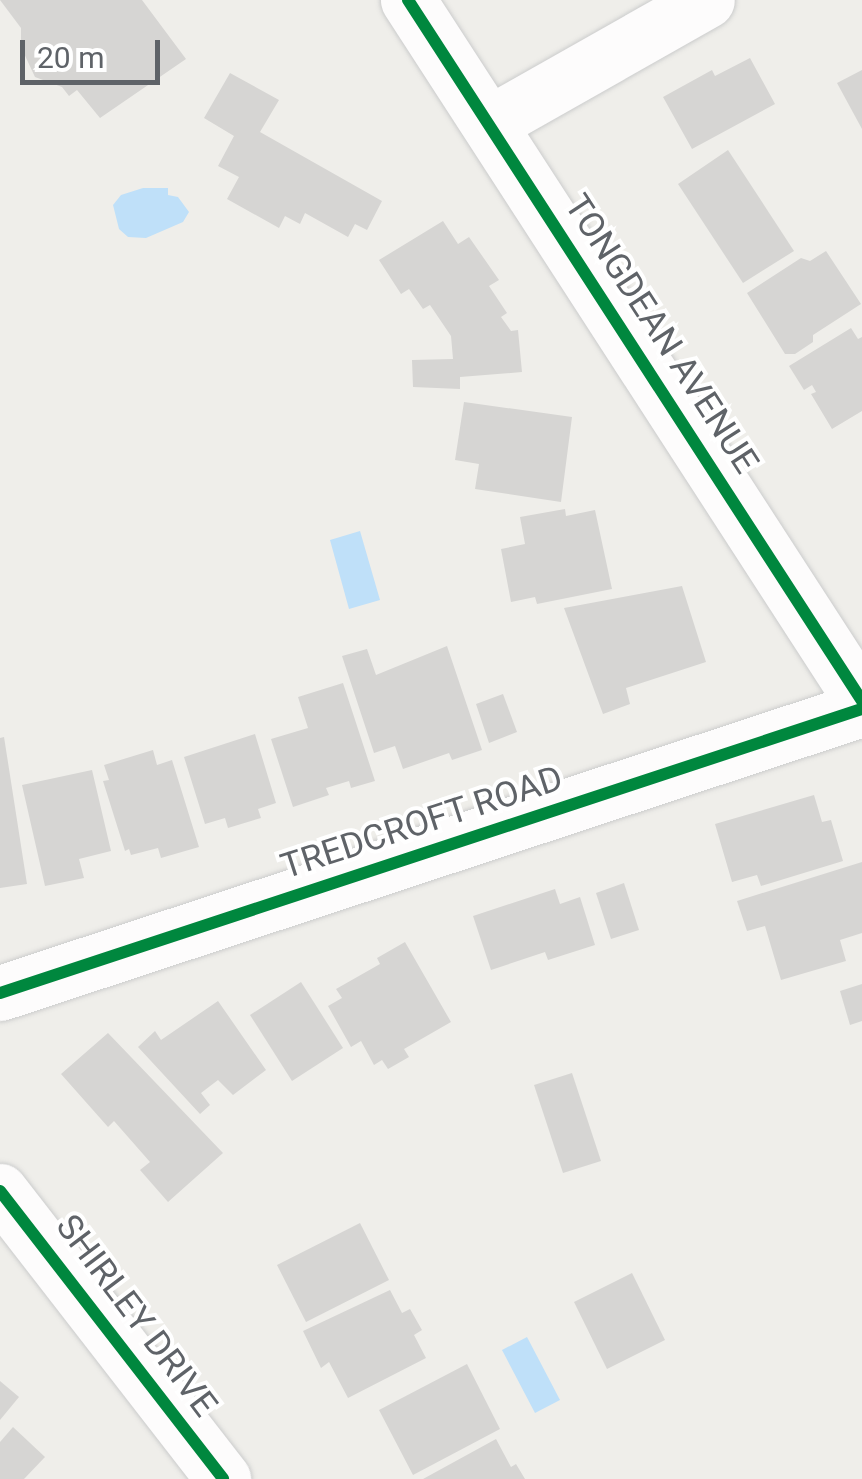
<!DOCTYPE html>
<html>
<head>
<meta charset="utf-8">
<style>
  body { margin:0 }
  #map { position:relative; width:862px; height:1479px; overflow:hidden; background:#efeeea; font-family:Roboto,sans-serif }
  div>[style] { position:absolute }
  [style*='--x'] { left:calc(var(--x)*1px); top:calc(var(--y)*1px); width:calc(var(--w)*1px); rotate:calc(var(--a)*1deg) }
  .water>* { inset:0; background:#bfe0f9 }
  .building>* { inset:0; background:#d6d5d3 }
  .roads { filter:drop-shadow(0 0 2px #cbcccc) drop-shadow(0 0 2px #cbcccc) }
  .minor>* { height:55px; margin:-27.5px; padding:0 27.5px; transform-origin:27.5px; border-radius:27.5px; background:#fdfcfc }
  .cycleway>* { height:12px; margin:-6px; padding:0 6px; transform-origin:6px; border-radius:6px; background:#00873e }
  span { translate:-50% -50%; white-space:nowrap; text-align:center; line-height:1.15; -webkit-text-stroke:8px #fff; paint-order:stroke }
  .street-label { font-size:35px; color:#5f6368 }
  .scale { position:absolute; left:20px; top:40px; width:140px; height:45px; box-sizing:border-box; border:5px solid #5f6368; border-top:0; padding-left:12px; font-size:30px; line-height:35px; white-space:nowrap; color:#5f6368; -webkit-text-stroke:8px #fff; paint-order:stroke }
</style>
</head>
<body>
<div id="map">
  <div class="water">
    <div style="clip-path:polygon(143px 188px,168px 188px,168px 195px,178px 197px,189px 212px,183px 222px,146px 238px,128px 237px,119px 229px,113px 205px,121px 195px)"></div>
    <div style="clip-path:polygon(360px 531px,380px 600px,349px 609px,330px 540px)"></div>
    <div style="clip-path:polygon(527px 1337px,560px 1400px,535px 1413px,502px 1350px)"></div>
  </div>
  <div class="building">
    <div style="clip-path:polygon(0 0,142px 0,186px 59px,100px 118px,77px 90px,69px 96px,62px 87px,35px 77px,21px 47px,21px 28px)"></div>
    <div style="clip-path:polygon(750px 58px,775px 104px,692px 149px,663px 97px,712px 70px,715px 76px)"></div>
    <div style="clip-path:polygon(862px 70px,862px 129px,837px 83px)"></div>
    <div style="clip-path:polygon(230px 73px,279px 100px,260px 132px,382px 201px,367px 230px,355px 224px,348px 237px,305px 213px,300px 224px,285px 216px,279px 228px,227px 199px,239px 177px,218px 166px,234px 136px,204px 118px)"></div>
    <div style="clip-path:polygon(728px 150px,794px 251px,743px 283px,678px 184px)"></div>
    <div style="clip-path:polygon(443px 221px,458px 244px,469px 237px,499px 280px,489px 286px,507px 313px,501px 317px,511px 331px,518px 330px,522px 372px,460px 377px,460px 389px,413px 387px,412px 360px,453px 359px,451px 336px,430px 305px,423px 309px,409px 289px,401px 294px,379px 260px)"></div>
    <div style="clip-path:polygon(826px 251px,861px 304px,813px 335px,813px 342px,795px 354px,785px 354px,747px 293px,801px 258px,810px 261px)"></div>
    <div style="clip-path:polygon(851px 328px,858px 339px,862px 337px,862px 411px,832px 429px,811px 394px,816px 392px,812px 385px,804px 390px,789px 366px)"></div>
    <div style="clip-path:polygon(464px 402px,572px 417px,561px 502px,475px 489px,479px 464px,455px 460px)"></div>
    <div style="clip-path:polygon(565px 509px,566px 516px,595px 510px,612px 589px,537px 604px,535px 597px,511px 602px,501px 549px,525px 544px,520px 517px)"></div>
    <div style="clip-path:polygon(682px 586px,706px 662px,626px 688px,630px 704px,603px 714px,564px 608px)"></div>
    <div style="clip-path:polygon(447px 646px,482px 750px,452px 760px,449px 753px,403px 769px,395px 746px,374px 753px,342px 656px,367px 649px,376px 675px)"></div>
    <div style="clip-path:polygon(343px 683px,375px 781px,351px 788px,349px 781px,326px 788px,329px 795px,293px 807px,271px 739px,308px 728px,298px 697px)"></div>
    <div style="clip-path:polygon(503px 694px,517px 732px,489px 743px,476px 704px)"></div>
    <div style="clip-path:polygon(255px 734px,276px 803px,258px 809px,261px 818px,228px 828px,225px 818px,205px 824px,184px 757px)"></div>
    <div style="clip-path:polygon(4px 737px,27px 884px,0 888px,0 738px)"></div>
    <div style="clip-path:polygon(153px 750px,157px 765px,172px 760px,199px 847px,161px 858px,158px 848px,131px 855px,129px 849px,125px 851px,103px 781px,109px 780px,104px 765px)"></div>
    <div style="clip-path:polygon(92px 770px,111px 851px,79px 859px,84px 878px,45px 886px,22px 785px)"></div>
    <div style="clip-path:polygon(814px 795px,822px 822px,831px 820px,843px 861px,761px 886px,757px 875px,732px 882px,715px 824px)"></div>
    <div style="clip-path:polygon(862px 862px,862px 933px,840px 940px,846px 961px,781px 980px,765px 926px,747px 931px,737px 901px)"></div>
    <div style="clip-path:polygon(624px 883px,639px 930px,611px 939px,596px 893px)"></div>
    <div style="clip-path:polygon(555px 889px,560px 904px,580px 897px,595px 945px,548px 960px,545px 952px,491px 970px,473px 916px)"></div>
    <div style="clip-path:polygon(405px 942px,451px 1022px,404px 1049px,409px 1057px,388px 1069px,382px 1060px,374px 1065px,361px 1041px,351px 1047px,328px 1006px,342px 998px,336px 989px,380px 964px,377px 958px)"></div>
    <div style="clip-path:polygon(301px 982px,343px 1048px,292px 1081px,250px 1015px)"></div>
    <div style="clip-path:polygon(862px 984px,862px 1021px,850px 1025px,840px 991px)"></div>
    <div style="clip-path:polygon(218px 1001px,266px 1070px,233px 1095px,218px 1080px,201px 1093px,210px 1105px,200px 1114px,138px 1047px,155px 1031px,161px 1040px)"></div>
    <div style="clip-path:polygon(108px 1033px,223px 1153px,168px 1202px,140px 1170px,150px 1162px,114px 1121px,108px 1127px,61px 1074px)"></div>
    <div style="clip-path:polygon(572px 1073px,601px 1161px,563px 1173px,534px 1085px)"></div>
    <div style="clip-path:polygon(360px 1223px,389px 1280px,306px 1322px,277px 1265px)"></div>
    <div style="clip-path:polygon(632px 1273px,665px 1340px,607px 1369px,574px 1302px)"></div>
    <div style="clip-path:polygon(390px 1290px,402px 1313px,410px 1309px,422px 1330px,414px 1335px,426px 1358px,348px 1398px,329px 1362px,321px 1368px,303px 1331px)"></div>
    <div style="clip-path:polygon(467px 1364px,500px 1429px,413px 1475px,379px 1410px)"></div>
    <div style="clip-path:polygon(0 1381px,19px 1397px,0 1420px)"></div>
    <div style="clip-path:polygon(13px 1427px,45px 1457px,24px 1479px,0 1479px,0 1442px)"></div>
    <div style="clip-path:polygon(496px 1439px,511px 1467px,516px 1464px,525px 1479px,423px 1479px)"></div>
  </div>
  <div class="roads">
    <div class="minor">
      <div style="--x:408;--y:0;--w:835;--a:57.07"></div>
      <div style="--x:490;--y:123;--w:249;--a:-29.5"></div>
      <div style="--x:0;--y:993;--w:908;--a:-18.24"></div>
      <div style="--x:0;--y:1191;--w:364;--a:52.2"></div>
    </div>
  </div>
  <div class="cycleway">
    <div style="--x:408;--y:0;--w:835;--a:57.07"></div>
    <div style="--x:0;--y:993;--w:908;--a:-18.24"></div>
    <div style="--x:0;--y:1191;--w:364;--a:52.2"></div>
  </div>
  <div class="street-label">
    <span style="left:661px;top:334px;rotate:57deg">TONGDEAN AVENUE</span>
    <span style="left:422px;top:823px;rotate:-18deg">TREDCROFT ROAD</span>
    <span style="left:136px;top:1316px;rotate:53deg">SHIRLEY DRIVE</span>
  </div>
  <div class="scale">20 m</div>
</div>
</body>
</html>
